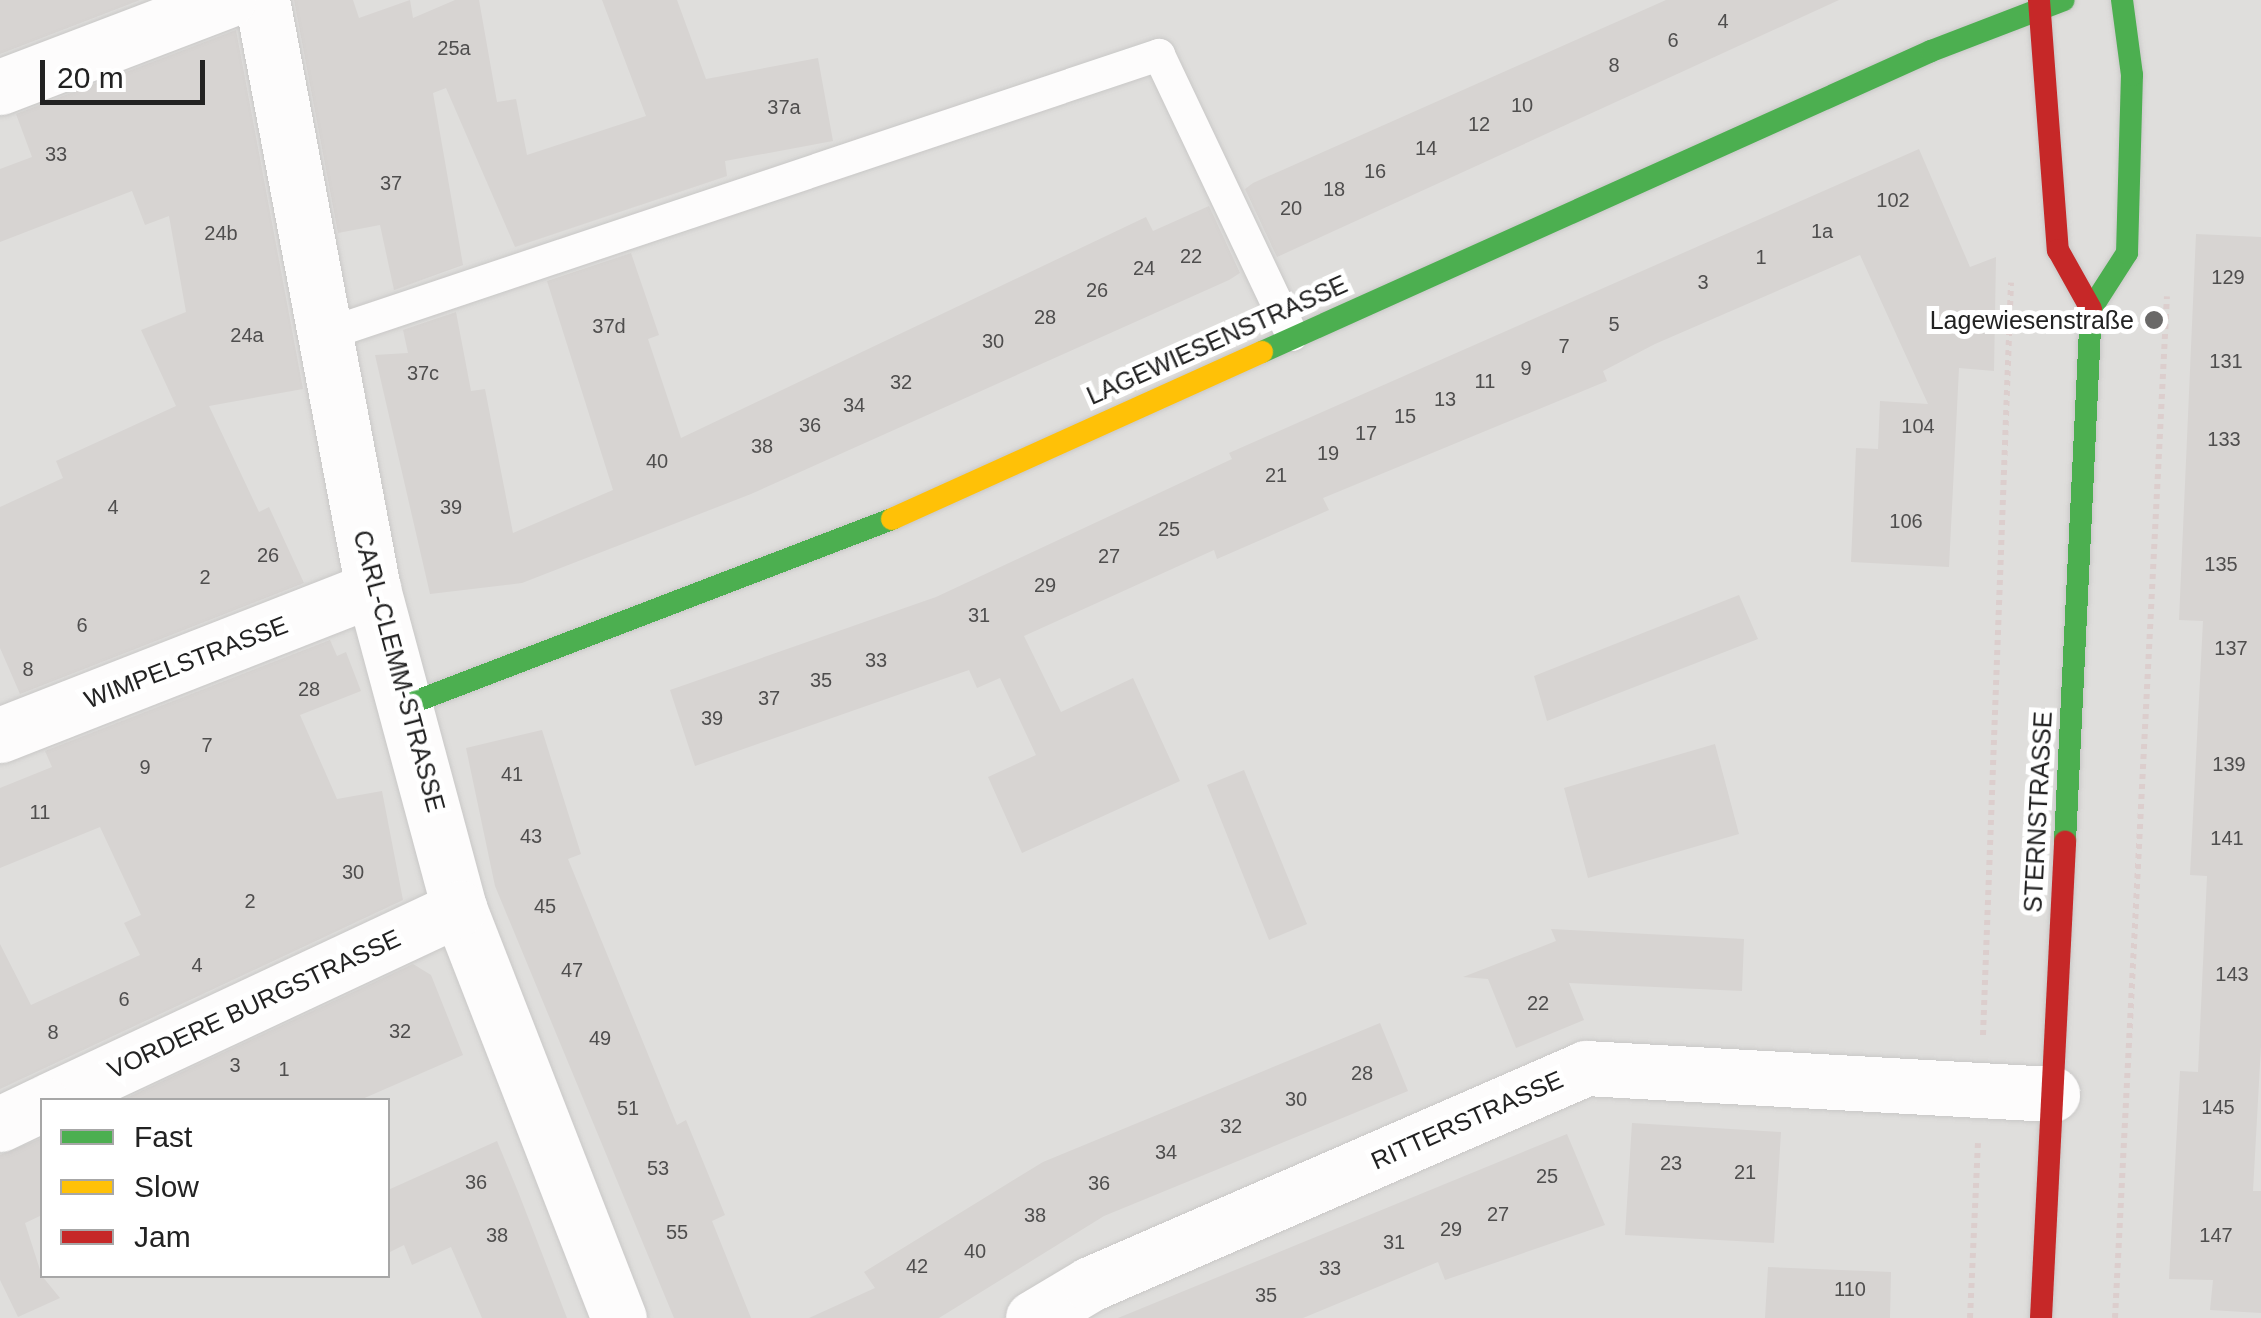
<!DOCTYPE html>
<html>
<head>
<meta charset="utf-8">
<style>
  body { margin:0 }
  #map { position:relative; width:2261px; height:1318px; overflow:hidden; background:#f0eeeb; font-family:Arial,sans-serif }
  div>[style] { position:absolute }
  [style*='--x'] { left:calc(var(--x)*1px); top:calc(var(--y)*1px); width:calc(var(--w)*1px); rotate:calc(var(--a)*1deg) }
  .residential>* { inset:0; background:#dfdedc }
  .building>* { inset:0; background:#d7d4d2 }
  .path>* { height:6px; margin-top:-3px; transform-origin:0; background:repeating-linear-gradient(90deg,#dccecd 0 5px,transparent 0 10px) }
  .roads { filter:drop-shadow(0 0 2px #c9c8c7) drop-shadow(0 0 2px #c9c8c7) }
  .lane>* { height:32px; margin:-16px; padding:0 16px; transform-origin:16px; border-radius:16px; background:#fdfcfc }
  .street>* { height:55px; margin:-27.5px; padding:0 27.5px; transform-origin:27.5px; border-radius:27.5px; background:#fdfcfc }
  .fast>* { height:22px; margin:-11px; padding:0 11px; transform-origin:11px; border-radius:11px; background:#4caf50 }
  .slow>* { height:22px; margin:-11px; padding:0 11px; transform-origin:11px; border-radius:11px; background:#ffc107 }
  .jam>* { height:22px; margin:-11px; padding:0 11px; transform-origin:11px; border-radius:11px; background:#c62828 }
  .dots>* { width:28px; height:28px; translate:-50% -50%; box-sizing:border-box; border:5px solid #fff; border-radius:50% }
  span { translate:-50% -50%; white-space:nowrap; text-align:center; line-height:1.15; -webkit-text-stroke:10px #fff; paint-order:stroke }
  .number-label { font-size:20px; color:#4f4e4e }
  .number-label span { -webkit-text-stroke-width:0 }
  .poi-label { font-size:25px; color:#222 }
  .right { translate:-100% -50%; text-align:right }
  .street-label { font-size:25px; color:#222 }
  .legend { position:absolute; left:40px; top:1098px; width:350px; height:180px; box-sizing:border-box; background:#fff; border:2px solid #a7a7a7; margin:0; padding:12px 18px; list-style:none; font-size:30px; color:#222 }
  .legend li { display:flex; align-items:center; gap:20px; height:50px }
  .legend b { width:50px; border:2px solid #a7a7a7 }
  .scale { position:absolute; left:40px; top:60px; width:165px; height:45px; box-sizing:border-box; border:5px solid #222; border-top:0; padding-left:12px; font-size:30px; line-height:35px; white-space:nowrap; color:#222; -webkit-text-stroke:8px #fff; paint-order:stroke }
</style>
</head>
<body>
<div id="map">
  <div class="residential">
    <div style="clip-path:polygon(evenodd,0 0,2261px 0,2261px 1318px,0 1318px,0 0,42px 1100px,388px 1100px,388px 1276px,42px 1276px,42px 1100px)"></div>
  </div>
  <div class="building">
    <div style="clip-path:polygon(0 0,140px 0,0 54px)"></div>
    <div style="clip-path:polygon(294px 0,353px 0,359px 18px,410px 0,413px 18px,455px 0,479px 0,497px 102px,516px 99px,527px 155px,646px 116px,602px 0,677px 0,706px 79px,818px 58px,833px 141px,725px 161px,727px 176px,515px 247px,446px 88px,433px 93px,463px 265px,394px 290px,380px 225px,338px 233px)"></div>
    <div style="clip-path:polygon(1666px 0,1839px 0,1277px 257px,1245px 189px,1253px 183px)"></div>
    <div style="clip-path:polygon(236px 30px,303px 389px,209px 406px,259px 512px,269px 507px,304px 583px,20px 694px,0 648px,0 507px,63px 478px,56px 461px,176px 406px,141px 330px,186px 312px,169px 216px,145px 225px,132px 191px,0 242px,0 169px,32px 157px,16px 114px)"></div>
    <div style="clip-path:polygon(1919px 149px,1970px 267px,1996px 257px,1994px 371px,1959px 368px,1949px 567px,1851px 562px,1856px 448px,1878px 449px,1880px 401px,1928px 404px,1860px 255px,1655px 344px,1603px 371px,1607px 381px,1323px 498px,1329px 510px,1217px 559px,1214px 550px,1024px 636px,1061px 712px,1133px 678px,1180px 781px,1022px 853px,988px 777px,1036px 755px,1000px 678px,977px 688px,969px 670px,695px 766px,670px 690px,936px 597px,1232px 459px,1229px 453px)"></div>
    <div style="clip-path:polygon(1209px 206px,1240px 273px,1229px 280px,751px 494px,522px 583px,430px 594px,375px 355px,408px 353px,403px 330px,456px 312px,471px 391px,485px 389px,513px 533px,613px 490px,547px 281px,631px 253px,659px 335px,648px 339px,681px 438px,1146px 217px,1153px 231px)"></div>
    <div style="clip-path:polygon(2196px 234px,2261px 237px,2261px 1046px,2253px 1191px,2261px 1191px,2261px 1313px,2210px 1310px,2213px 1280px,2169px 1279px,2180px 1071px,2198px 1072px,2207px 876px,2190px 875px,2203px 621px,2179px 620px)"></div>
    <div style="clip-path:polygon(1739px 595px,1758px 639px,1547px 721px,1534px 676px)"></div>
    <div style="clip-path:polygon(330px 640px,337px 656px,346px 652px,361px 691px,300px 715px,337px 799px,382px 791px,403px 900px,0 1089px,0 944px,31px 1005px,140px 955px,124px 923px,141px 915px,100px 827px,0 868px,0 788px,52px 767px,45px 751px)"></div>
    <div style="clip-path:polygon(542px 730px,581px 854px,568px 859px,677px 1125px,686px 1120px,725px 1215px,712px 1221px,751px 1318px,674px 1318px,495px 886px,466px 748px)"></div>
    <div style="clip-path:polygon(1715px 744px,1739px 834px,1588px 878px,1564px 788px)"></div>
    <div style="clip-path:polygon(1244px 770px,1307px 924px,1269px 940px,1207px 785px)"></div>
    <div style="clip-path:polygon(1551px 929px,1744px 939px,1742px 991px,1569px 983px,1584px 1020px,1516px 1048px,1488px 979px,1463px 977px,1556px 941px)"></div>
    <div style="clip-path:polygon(413px 964px,431px 975px,463px 1055px,360px 1100px,122px 1100px)"></div>
    <div style="clip-path:polygon(1380px 1023px,1408px 1091px,1104px 1216px,939px 1318px,809px 1318px,875px 1288px,864px 1272px,1043px 1162px)"></div>
    <div style="clip-path:polygon(1632px 1123px,1781px 1132px,1774px 1243px,1625px 1235px)"></div>
    <div style="clip-path:polygon(1567px 1134px,1605px 1225px,1445px 1280px,1438px 1262px,1303px 1318px,1118px 1318px)"></div>
    <div style="clip-path:polygon(42px 1138px,42px 1215px,25px 1223px,42px 1276px,60px 1298px,18px 1317px,0 1280px,0 1155px)"></div>
    <div style="clip-path:polygon(497px 1141px,519px 1194px,567px 1318px,482px 1318px,451px 1247px,412px 1265px,404px 1245px,388px 1253px,388px 1190px)"></div>
    <div style="clip-path:polygon(1768px 1267px,1891px 1272px,1890px 1318px,1765px 1318px)"></div>
  </div>
  <div class="path">
    <div style="--x:1983;--y:1035;--w:753;--a:-87.87"></div>
    <div style="--x:1970;--y:1318;--w:175;--a:-87.4"></div>
    <div style="--x:2115;--y:1318;--w:1023;--a:-87.09"></div>
  </div>
  <div class="roads">
    <div class="lane">
      <div style="--x:324;--y:335;--w:881;--a:-18.54"></div>
      <div style="--x:1159;--y:55;--w:310;--a:64.6"></div>
    </div>
    <div class="street">
      <div style="--x:262;--y:0;--w:599;--a:79.33"></div>
      <div style="--x:373;--y:589;--w:330;--a:74.9"></div>
      <div style="--x:459;--y:908;--w:440;--a:68.7"></div>
      <div style="--x:0;--y:87;--w:244;--a:-20.9"></div>
      <div style="--x:0;--y:735;--w:401;--a:-21.4"></div>
      <div style="--x:50;--y:1100;--w:452;--a:-25.1"></div>
      <div style="--x:0;--y:1124;--w:47;--a:-25.5"></div>
      <div style="--x:1033;--y:1318;--w:66;--a:-30.8"></div>
      <div style="--x:1090;--y:1284;--w:541;--a:-23.53"></div>
      <div style="--x:1586;--y:1068;--w:467;--a:3.2"></div>
    </div>
    <div class="fast">
      <div style="--x:1262;--y:352;--w:734;--a:-24.22"></div>
      <div style="--x:1931;--y:51;--w:142;--a:-21"></div>
      <div style="--x:409;--y:704;--w:517;--a:-20.96"></div>
      <div style="--x:2065;--y:842;--w:534;--a:-87.21"></div>
      <div style="--x:2091;--y:309;--w:67;--a:-57.3"></div>
      <div style="--x:2127;--y:253;--w:178;--a:-88.4"></div>
      <div style="--x:2132;--y:75;--w:76;--a:-97.6"></div>
    </div>
    <div class="slow">
      <div style="--x:892;--y:519;--w:406;--a:-24.3"></div>
    </div>
    <div class="jam">
      <div style="--x:2039;--y:0;--w:251;--a:85.7"></div>
      <div style="--x:2058;--y:250;--w:68;--a:60.8"></div>
      <div style="--x:2041;--y:1318;--w:477;--a:-87.1"></div>
    </div>
  </div>
  <div class="dots">
    <div style="left:2154px;top:320px;background:#6a6968"></div>
  </div>
  <div class="number-label">
    <span style="left:1723px;top:21px">4</span>
    <span style="left:1673px;top:40px">6</span>
    <span style="left:454px;top:48px">25a</span>
    <span style="left:1614px;top:65px">8</span>
    <span style="left:1522px;top:105px">10</span>
    <span style="left:784px;top:107px">37a</span>
    <span style="left:1479px;top:124px">12</span>
    <span style="left:1426px;top:148px">14</span>
    <span style="left:56px;top:154px">33</span>
    <span style="left:1375px;top:171px">16</span>
    <span style="left:391px;top:183px">37</span>
    <span style="left:1334px;top:189px">18</span>
    <span style="left:1893px;top:200px">102</span>
    <span style="left:1291px;top:208px">20</span>
    <span style="left:1822px;top:231px">1a</span>
    <span style="left:221px;top:233px">24b</span>
    <span style="left:1191px;top:256px">22</span>
    <span style="left:1761px;top:257px">1</span>
    <span style="left:1144px;top:268px">24</span>
    <span style="left:2228px;top:277px">129</span>
    <span style="left:1703px;top:282px">3</span>
    <span style="left:1097px;top:290px">26</span>
    <span style="left:1045px;top:317px">28</span>
    <span style="left:1614px;top:324px">5</span>
    <span style="left:609px;top:326px">37d</span>
    <span style="left:247px;top:335px">24a</span>
    <span style="left:993px;top:341px">30</span>
    <span style="left:1564px;top:346px">7</span>
    <span style="left:2226px;top:361px">131</span>
    <span style="left:1526px;top:368px">9</span>
    <span style="left:423px;top:373px">37c</span>
    <span style="left:1485px;top:381px">11</span>
    <span style="left:901px;top:382px">32</span>
    <span style="left:1445px;top:399px">13</span>
    <span style="left:854px;top:405px">34</span>
    <span style="left:1405px;top:416px">15</span>
    <span style="left:810px;top:425px">36</span>
    <span style="left:1918px;top:426px">104</span>
    <span style="left:1366px;top:433px">17</span>
    <span style="left:2224px;top:439px">133</span>
    <span style="left:762px;top:446px">38</span>
    <span style="left:1328px;top:453px">19</span>
    <span style="left:657px;top:461px">40</span>
    <span style="left:1276px;top:475px">21</span>
    <span style="left:113px;top:507px">4</span>
    <span style="left:451px;top:507px">39</span>
    <span style="left:1906px;top:521px">106</span>
    <span style="left:1169px;top:529px">25</span>
    <span style="left:268px;top:555px">26</span>
    <span style="left:1109px;top:556px">27</span>
    <span style="left:2221px;top:564px">135</span>
    <span style="left:205px;top:577px">2</span>
    <span style="left:1045px;top:585px">29</span>
    <span style="left:979px;top:615px">31</span>
    <span style="left:82px;top:625px">6</span>
    <span style="left:2231px;top:648px">137</span>
    <span style="left:876px;top:660px">33</span>
    <span style="left:28px;top:669px">8</span>
    <span style="left:821px;top:680px">35</span>
    <span style="left:309px;top:689px">28</span>
    <span style="left:769px;top:698px">37</span>
    <span style="left:712px;top:718px">39</span>
    <span style="left:207px;top:745px">7</span>
    <span style="left:2229px;top:764px">139</span>
    <span style="left:145px;top:767px">9</span>
    <span style="left:512px;top:774px">41</span>
    <span style="left:40px;top:812px">11</span>
    <span style="left:531px;top:836px">43</span>
    <span style="left:2227px;top:838px">141</span>
    <span style="left:353px;top:872px">30</span>
    <span style="left:250px;top:901px">2</span>
    <span style="left:545px;top:906px">45</span>
    <span style="left:197px;top:965px">4</span>
    <span style="left:572px;top:970px">47</span>
    <span style="left:2232px;top:974px">143</span>
    <span style="left:124px;top:999px">6</span>
    <span style="left:1538px;top:1003px">22</span>
    <span style="left:400px;top:1031px">32</span>
    <span style="left:53px;top:1032px">8</span>
    <span style="left:600px;top:1038px">49</span>
    <span style="left:235px;top:1065px">3</span>
    <span style="left:284px;top:1069px">1</span>
    <span style="left:1362px;top:1073px">28</span>
    <span style="left:1296px;top:1099px">30</span>
    <span style="left:2218px;top:1107px">145</span>
    <span style="left:628px;top:1108px">51</span>
    <span style="left:1231px;top:1126px">32</span>
    <span style="left:1166px;top:1152px">34</span>
    <span style="left:1671px;top:1163px">23</span>
    <span style="left:658px;top:1168px">53</span>
    <span style="left:1745px;top:1172px">21</span>
    <span style="left:1547px;top:1176px">25</span>
    <span style="left:476px;top:1182px">36</span>
    <span style="left:1099px;top:1183px">36</span>
    <span style="left:1498px;top:1214px">27</span>
    <span style="left:1035px;top:1215px">38</span>
    <span style="left:1451px;top:1229px">29</span>
    <span style="left:677px;top:1232px">55</span>
    <span style="left:497px;top:1235px">38</span>
    <span style="left:2216px;top:1235px">147</span>
    <span style="left:1394px;top:1242px">31</span>
    <span style="left:975px;top:1251px">40</span>
    <span style="left:917px;top:1266px">42</span>
    <span style="left:1330px;top:1268px">33</span>
    <span style="left:1850px;top:1289px">110</span>
    <span style="left:1266px;top:1295px">35</span>
  </div>
  <div class="poi-label">
    <span class="right" style="left:2134px;top:320px">Lagewiesenstraße</span>
  </div>
  <div class="street-label">
    <span style="left:1217px;top:340px;rotate:-24deg">LAGEWIESENSTRASSE</span>
    <span style="left:186px;top:662px;rotate:-21deg">WIMPELSTRASSE</span>
    <span style="left:399px;top:671px;rotate:75deg">CARL-CLEMM-STRASSE</span>
    <span style="left:2038px;top:812px;rotate:-87deg">STERNSTRASSE</span>
    <span style="left:254px;top:1004px;rotate:-25deg">VORDERE BURGSTRASSE</span>
    <span style="left:1467px;top:1120px;rotate:-24deg">RITTERSTRASSE</span>
  </div>
  <ul class="legend">
  <li><b style="height:12px;background:#4caf50"></b>Fast</li>
  <li><b style="height:12px;background:#ffc107"></b>Slow</li>
  <li><b style="height:12px;background:#c62828"></b>Jam</li>
  </ul>
  <div class="scale">20 m</div>
</div>
</body>
</html>
